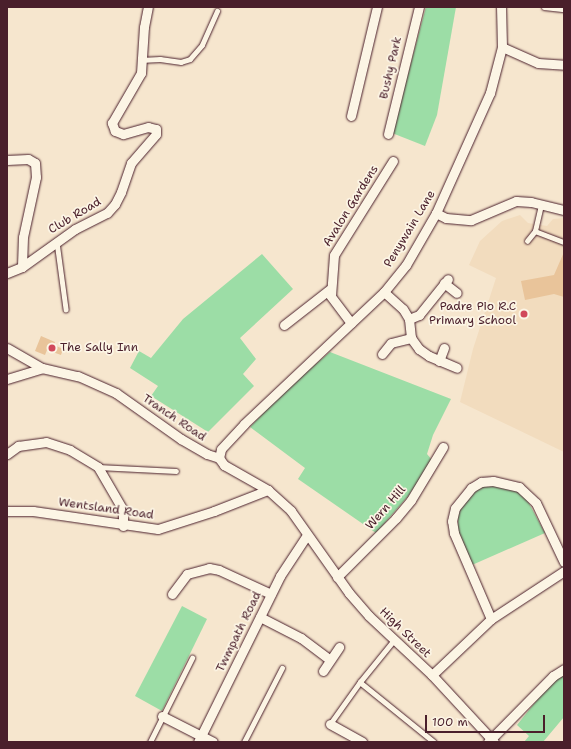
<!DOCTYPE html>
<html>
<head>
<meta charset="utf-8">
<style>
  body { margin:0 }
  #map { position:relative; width:571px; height:749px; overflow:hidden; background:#f6e6ce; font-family:"Shantell Sans",sans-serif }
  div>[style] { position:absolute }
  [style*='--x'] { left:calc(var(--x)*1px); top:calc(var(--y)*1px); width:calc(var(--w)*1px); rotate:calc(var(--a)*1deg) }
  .built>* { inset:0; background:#f2dcbe }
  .green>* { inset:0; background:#9cdda6 }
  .building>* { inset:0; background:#e9c49a }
  .roads { filter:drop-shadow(0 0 1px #4a1f2b) drop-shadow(0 0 1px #4a1f2b) }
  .lane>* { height:4.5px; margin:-2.25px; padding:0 2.25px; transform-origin:2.25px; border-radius:2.25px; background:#fcf5e5 }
  .street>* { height:9px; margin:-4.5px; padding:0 4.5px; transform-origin:4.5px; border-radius:4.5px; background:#fcf5e5 }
  .dots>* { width:11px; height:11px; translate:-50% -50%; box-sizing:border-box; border:2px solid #fcf5e5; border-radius:50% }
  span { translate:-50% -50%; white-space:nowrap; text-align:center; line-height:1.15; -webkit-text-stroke:3.5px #fcf5e5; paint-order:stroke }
  .street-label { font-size:12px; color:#4a1f2b }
  .poi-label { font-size:12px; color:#4a1f2b }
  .right { translate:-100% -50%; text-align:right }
  .left { translate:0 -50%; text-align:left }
  .frame { position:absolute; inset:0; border:8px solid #4a1f2b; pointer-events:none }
  .scale { position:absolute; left:425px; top:715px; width:120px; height:18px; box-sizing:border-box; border:2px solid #4a1f2b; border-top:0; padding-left:5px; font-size:12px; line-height:14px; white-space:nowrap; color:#4a1f2b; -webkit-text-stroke:3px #fcf5e5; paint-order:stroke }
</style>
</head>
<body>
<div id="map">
  <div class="built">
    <div style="clip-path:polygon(520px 215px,528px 223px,547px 226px,553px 219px,564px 218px,564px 452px,460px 402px,473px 349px,496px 278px,469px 265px,480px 241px,502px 221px)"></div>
  </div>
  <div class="green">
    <div style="clip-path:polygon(426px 7px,456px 7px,437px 115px,425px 146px,392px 133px)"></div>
    <div style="clip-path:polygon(262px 254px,293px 289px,240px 338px,256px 359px,243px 374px,254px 386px,208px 432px,151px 396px,158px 386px,130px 368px,139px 351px,151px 358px,183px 319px)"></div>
    <div style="clip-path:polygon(330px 352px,451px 399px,433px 435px,427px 454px,432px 460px,409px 495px,376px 533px,298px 479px,305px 468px,250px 427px,286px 389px)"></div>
    <div style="clip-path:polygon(508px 485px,525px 496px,545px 533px,472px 565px,458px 531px,458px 511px,473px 492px,485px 486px)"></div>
    <div style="clip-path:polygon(182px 606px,207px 619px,162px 711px,135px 696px)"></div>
    <div style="clip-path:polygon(564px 674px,564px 717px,543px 742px,524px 742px,529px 736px,517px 725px,553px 680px)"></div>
  </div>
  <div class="building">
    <div style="clip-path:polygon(564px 252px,564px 297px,554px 294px,525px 300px,521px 281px,554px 275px)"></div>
    <div style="clip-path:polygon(41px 336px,55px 342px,54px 345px,63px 349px,61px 355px,47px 350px,45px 355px,35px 351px)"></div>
  </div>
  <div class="roads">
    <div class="lane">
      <div style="--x:544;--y:7;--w:20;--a:6"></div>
      <div style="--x:140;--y:60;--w:20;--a:-3"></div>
      <div style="--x:160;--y:59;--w:21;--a:8"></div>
      <div style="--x:181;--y:62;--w:9;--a:-18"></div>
      <div style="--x:190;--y:59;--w:18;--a:-49"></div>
      <div style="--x:202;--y:45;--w:37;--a:-66"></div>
      <div style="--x:535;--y:231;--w:31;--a:21"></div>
      <div style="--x:527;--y:241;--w:13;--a:-51"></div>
      <div style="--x:535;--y:231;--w:28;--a:-77"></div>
      <div style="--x:57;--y:242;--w:68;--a:82.3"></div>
      <div style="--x:98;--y:467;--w:78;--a:2.9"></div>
      <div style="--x:360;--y:682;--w:95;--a:39"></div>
      <div style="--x:330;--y:724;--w:52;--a:-54.5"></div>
      <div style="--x:360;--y:682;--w:54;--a:-51"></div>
      <div style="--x:150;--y:742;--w:94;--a:-63.4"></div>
      <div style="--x:244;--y:742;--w:83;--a:-62.8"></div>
    </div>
    <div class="street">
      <div style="--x:502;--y:47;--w:39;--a:24"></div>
      <div style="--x:538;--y:63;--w:26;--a:4"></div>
      <div style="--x:351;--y:116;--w:112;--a:-76.6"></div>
      <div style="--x:388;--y:134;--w:131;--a:-76.3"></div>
      <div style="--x:7;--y:160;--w:21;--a:-3"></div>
      <div style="--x:28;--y:159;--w:8;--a:30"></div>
      <div style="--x:35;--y:163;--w:14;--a:86"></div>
      <div style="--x:36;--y:177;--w:61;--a:102.2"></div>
      <div style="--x:23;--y:237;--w:30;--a:92"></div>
      <div style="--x:436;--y:213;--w:11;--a:27"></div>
      <div style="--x:446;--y:218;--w:25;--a:5"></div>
      <div style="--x:471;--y:220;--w:49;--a:-22.9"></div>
      <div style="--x:516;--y:201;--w:15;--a:4"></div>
      <div style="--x:531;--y:202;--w:34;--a:14"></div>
      <div style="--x:7;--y:273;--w:16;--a:-22"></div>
      <div style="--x:22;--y:267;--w:65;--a:-35.6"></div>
      <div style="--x:75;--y:229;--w:36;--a:-27"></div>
      <div style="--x:107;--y:213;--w:12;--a:-48"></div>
      <div style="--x:115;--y:204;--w:13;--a:-63"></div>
      <div style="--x:121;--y:192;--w:31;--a:-71"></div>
      <div style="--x:131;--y:163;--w:38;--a:-49"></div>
      <div style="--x:156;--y:134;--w:5;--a:-90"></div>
      <div style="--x:156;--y:129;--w:8;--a:-166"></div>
      <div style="--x:148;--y:127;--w:26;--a:164"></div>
      <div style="--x:123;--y:134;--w:9;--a:-159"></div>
      <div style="--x:115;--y:131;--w:9;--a:-111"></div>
      <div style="--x:112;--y:123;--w:58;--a:-59.9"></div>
      <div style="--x:141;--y:73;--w:46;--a:-86.3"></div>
      <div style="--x:144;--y:27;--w:20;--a:-79"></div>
      <div style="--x:444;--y:283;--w:16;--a:38"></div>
      <div style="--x:384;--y:292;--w:25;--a:42"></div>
      <div style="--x:403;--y:309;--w:12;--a:59"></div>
      <div style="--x:409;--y:319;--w:19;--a:84"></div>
      <div style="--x:411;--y:338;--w:14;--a:54"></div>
      <div style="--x:419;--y:349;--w:12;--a:35"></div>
      <div style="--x:429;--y:356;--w:30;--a:23"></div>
      <div style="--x:409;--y:319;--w:11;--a:-22"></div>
      <div style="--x:419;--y:315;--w:46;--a:-51.1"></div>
      <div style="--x:351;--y:323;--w:34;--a:-127"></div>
      <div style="--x:331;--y:296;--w:41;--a:-85.8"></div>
      <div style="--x:334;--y:255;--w:111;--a:-57.9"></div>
      <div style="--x:284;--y:325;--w:58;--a:-38"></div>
      <div style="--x:7;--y:348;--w:40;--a:29.7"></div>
      <div style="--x:42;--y:368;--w:37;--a:13"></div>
      <div style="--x:78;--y:376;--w:42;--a:24.1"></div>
      <div style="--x:116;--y:393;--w:80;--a:35.3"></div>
      <div style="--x:181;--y:439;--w:30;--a:30"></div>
      <div style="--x:207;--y:454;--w:13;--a:18"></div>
      <div style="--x:219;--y:458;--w:9;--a:54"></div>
      <div style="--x:224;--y:465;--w:51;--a:29.6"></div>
      <div style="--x:268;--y:490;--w:31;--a:42"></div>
      <div style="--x:291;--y:511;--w:100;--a:54.7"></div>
      <div style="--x:349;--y:593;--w:30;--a:49"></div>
      <div style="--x:369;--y:616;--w:86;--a:43.1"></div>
      <div style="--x:432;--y:675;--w:91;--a:47.2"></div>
      <div style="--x:382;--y:354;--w:14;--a:-51"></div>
      <div style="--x:391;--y:343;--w:21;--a:-14"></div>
      <div style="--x:439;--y:361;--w:14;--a:-69"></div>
      <div style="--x:7;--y:379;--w:37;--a:-17"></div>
      <div style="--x:7;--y:454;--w:14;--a:-36"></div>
      <div style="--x:18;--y:446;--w:28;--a:-8"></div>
      <div style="--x:46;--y:442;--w:25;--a:18"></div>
      <div style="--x:70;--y:450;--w:33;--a:31"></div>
      <div style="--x:98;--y:467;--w:50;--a:59.8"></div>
      <div style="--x:123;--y:510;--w:16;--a:90"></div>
      <div style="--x:219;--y:458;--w:9;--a:-77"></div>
      <div style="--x:221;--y:449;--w:34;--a:-47"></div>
      <div style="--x:244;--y:424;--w:192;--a:-43.3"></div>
      <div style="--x:384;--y:292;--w:35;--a:-51"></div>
      <div style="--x:406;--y:265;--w:60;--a:-60"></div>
      <div style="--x:436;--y:213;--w:132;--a:-65.8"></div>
      <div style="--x:490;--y:93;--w:48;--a:-75.4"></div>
      <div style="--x:502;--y:47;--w:40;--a:-91.4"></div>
      <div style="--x:7;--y:511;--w:26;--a:0"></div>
      <div style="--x:33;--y:511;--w:126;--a:8.2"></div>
      <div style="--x:158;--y:529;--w:59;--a:-17.8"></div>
      <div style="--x:214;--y:511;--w:58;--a:-21.3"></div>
      <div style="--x:337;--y:577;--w:83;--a:-45"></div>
      <div style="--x:396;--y:518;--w:23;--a:-50"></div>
      <div style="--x:411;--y:500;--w:62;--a:-58.9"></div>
      <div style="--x:172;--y:594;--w:25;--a:-53"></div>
      <div style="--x:187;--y:574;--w:23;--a:-15"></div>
      <div style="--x:209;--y:568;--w:10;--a:11"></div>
      <div style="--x:219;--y:570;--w:57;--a:24.8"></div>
      <div style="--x:260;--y:617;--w:46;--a:27.1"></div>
      <div style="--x:301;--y:638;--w:36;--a:37"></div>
      <div style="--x:491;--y:619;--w:94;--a:-113.3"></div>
      <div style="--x:454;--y:533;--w:12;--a:-99"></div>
      <div style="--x:452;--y:521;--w:13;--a:-77"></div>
      <div style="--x:455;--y:508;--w:26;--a:-51"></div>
      <div style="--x:471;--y:488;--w:12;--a:-31"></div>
      <div style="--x:481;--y:482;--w:12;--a:-5"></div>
      <div style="--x:493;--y:481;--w:27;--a:13"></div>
      <div style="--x:519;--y:487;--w:23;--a:43"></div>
      <div style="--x:536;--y:503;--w:65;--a:64.6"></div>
      <div style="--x:323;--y:671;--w:29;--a:-56"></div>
      <div style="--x:432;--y:675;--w:81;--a:-43.5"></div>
      <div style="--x:491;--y:619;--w:87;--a:-33.3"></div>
      <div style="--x:162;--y:716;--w:57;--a:27"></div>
      <div style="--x:330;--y:724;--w:37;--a:29"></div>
      <div style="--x:198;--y:742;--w:185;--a:-63.7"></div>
      <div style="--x:280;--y:576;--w:49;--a:-56.6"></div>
      <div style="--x:488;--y:742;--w:93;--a:-45.4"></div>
      <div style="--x:553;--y:676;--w:13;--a:-32"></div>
    </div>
  </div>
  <div class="dots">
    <div style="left:524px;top:314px;background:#d1495b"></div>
    <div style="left:52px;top:348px;background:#d1495b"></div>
  </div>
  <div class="street-label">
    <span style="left:391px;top:68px;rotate:-77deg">Bushy Park</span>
    <span style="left:351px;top:206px;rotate:-58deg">Avalon Gardens</span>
    <span style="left:75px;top:216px;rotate:-31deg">Club Road</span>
    <span style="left:410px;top:229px;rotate:-59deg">Penywain Lane</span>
    <span style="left:174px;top:418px;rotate:34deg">Tranch Road</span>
    <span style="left:386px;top:508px;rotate:-49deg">Wern Hill</span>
    <span style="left:106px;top:509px;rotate:8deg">Wentsland Road</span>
    <span style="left:239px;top:632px;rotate:-64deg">Twmpath Road</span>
    <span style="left:405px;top:633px;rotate:44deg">High Street</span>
  </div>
  <div class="poi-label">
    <span class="right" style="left:516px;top:314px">Padre Pio R.C<br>Primary School</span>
    <span class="left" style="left:60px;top:348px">The Sally Inn</span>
  </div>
  <div class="frame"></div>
  <div class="scale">100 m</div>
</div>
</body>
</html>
